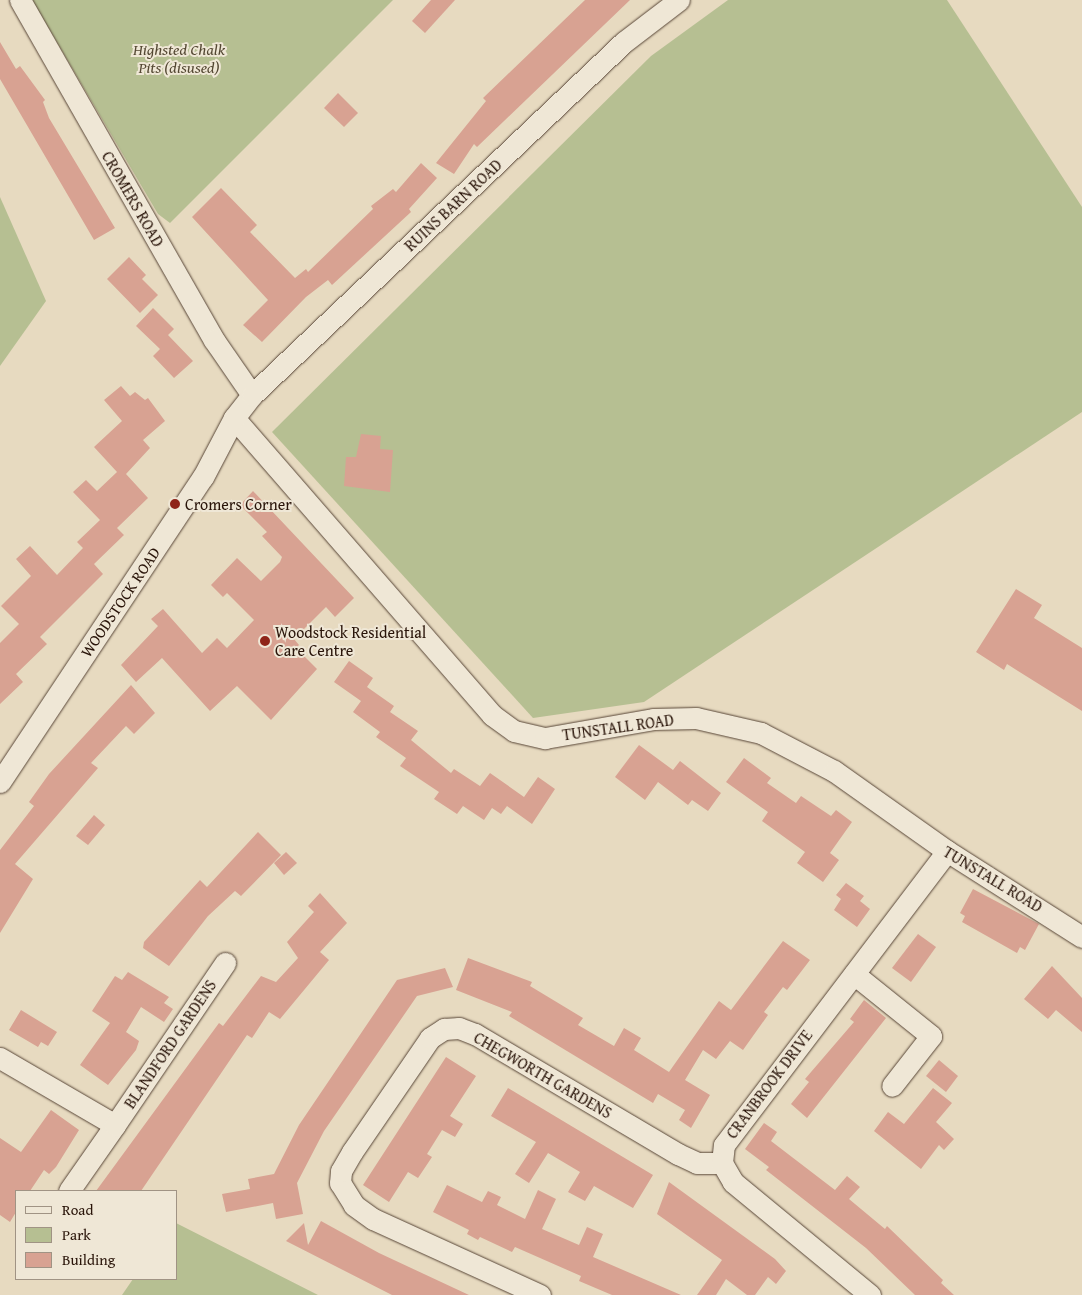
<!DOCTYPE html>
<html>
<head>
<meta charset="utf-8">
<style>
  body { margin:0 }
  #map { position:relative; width:1082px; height:1295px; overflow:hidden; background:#e7dac0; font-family:"Gentium Book Plus",serif }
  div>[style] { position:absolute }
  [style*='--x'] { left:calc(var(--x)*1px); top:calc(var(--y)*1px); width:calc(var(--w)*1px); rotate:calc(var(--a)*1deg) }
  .green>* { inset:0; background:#b6bf92 }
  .building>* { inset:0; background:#d8a292 }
  .roads { filter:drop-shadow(0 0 1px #584637) drop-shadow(0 0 1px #584637) }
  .minor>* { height:21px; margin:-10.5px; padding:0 10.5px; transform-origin:10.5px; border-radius:10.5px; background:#efe7d6 }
  .dots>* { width:14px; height:14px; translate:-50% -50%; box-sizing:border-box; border:2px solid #efe7d6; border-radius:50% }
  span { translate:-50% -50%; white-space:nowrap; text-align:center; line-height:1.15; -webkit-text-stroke:4px #efe7d6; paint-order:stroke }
  .park-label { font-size:16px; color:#534732; font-style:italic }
  .street-label { font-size:16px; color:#291409 }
  .poi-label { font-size:16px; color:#291409 }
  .left { translate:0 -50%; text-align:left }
  .legend { position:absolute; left:15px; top:1190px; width:162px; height:90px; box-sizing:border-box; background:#efe7d6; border:1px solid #a09384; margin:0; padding:6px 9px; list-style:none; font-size:15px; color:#291409 }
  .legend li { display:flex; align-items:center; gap:10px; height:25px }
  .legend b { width:25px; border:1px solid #a09384 }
</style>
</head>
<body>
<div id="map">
  <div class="green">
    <div style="clip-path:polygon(32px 0,393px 0,170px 223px,158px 214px)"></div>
    <div style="clip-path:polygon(728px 0,947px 0,1082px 207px,1082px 412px,644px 702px,533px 718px,272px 432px,651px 56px)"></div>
    <div style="clip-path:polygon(0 197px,46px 301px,0 366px)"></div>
    <div style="clip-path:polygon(176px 1223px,318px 1295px,122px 1295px,133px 1279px,176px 1279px)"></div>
  </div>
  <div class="building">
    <div style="clip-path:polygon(431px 0,455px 0,425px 33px,412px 21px)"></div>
    <div style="clip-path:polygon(585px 0,630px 0,477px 147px,474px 144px,454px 174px,436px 163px,486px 101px,483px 98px)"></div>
    <div style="clip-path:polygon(0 42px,16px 69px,20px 66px,45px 100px,43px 102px,49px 118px,115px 228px,94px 240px,0 79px)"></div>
    <div style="clip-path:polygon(338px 93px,358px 113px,344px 127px,324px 108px)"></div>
    <div style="clip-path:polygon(421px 163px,437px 178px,409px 209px,411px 212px,332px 285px,328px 280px,306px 297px,262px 342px,243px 325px,268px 300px,192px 217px,221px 188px,257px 225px,250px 232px,295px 278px,306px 269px,308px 272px,373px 209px,371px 206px,393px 189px,396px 192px)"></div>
    <div style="clip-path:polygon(129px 257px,146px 275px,142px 279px,158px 295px,140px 313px,107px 279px)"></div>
    <div style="clip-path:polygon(153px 308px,174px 329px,168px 335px,193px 361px,174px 378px,153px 356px,160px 349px,136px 326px)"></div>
    <div style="clip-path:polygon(121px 386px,130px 396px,135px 392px,145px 400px,148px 398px,165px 421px,143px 440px,150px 448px,126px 474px,148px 498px,117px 528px,124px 535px,94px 564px,103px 574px,40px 637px,47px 644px,16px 674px,23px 682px,0 704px,0 643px,19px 624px,1px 606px,31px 576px,16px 559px,30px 546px,57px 575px,83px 548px,77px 542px,100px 520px,73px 492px,86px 480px,97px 491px,117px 472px,94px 447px,122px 421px,104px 400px)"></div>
    <div style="clip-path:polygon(361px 434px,381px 436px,380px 449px,393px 450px,390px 492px,344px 486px,346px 457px,356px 457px)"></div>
    <div style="clip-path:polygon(253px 491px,354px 598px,335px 617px,326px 607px,294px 639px,299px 645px,296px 648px,317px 669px,271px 720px,237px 686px,210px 711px,162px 658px,136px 682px,121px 665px,158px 626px,151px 619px,163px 609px,202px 653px,217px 638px,227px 648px,254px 620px,227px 593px,223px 597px,211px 585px,237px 558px,261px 581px,280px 562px,282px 557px,262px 536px,267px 532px,240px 505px)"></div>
    <div style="clip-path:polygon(1016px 589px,1042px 605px,1034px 618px,1082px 648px,1082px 711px,1007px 664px,1004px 670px,976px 652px)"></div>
    <div style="clip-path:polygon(349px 661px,373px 678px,367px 687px,394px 706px,390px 712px,418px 731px,411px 740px,451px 773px,454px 769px,480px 786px,490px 773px,524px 797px,538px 777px,555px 789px,532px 824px,507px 806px,501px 814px,492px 808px,484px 820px,463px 806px,457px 814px,434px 799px,439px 792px,400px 766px,406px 758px,376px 737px,380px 732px,353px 712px,361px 701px,334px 682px)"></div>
    <div style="clip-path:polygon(131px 685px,155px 713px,134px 734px,126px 726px,91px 763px,98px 768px,15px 864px,33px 879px,0 933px,0 850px,34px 806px,29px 802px,49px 774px)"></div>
    <div style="clip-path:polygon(639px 745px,673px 770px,680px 761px,721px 793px,708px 811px,692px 800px,688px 805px,658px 782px,645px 800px,615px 777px)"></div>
    <div style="clip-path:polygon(744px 758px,771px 778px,767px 783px,796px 803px,801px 796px,831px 816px,836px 810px,852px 822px,830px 853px,839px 860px,823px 882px,797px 863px,805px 852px,762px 821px,768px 812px,726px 782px)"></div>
    <div style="clip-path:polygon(94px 815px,105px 825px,88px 845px,76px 836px)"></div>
    <div style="clip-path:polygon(258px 832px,281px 855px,241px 896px,235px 891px,208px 916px,169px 966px,143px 948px,144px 942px,200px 880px,207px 887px)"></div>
    <div style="clip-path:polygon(286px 852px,297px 863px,284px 875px,274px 863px)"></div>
    <div style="clip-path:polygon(846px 883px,864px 896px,860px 901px,870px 909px,857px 927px,834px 910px,841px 899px,836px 895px)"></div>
    <div style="clip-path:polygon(973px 889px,1039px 924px,1025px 950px,1020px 947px,1017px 953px,962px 922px,965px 916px,960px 913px)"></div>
    <div style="clip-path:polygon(320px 893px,347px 923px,320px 952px,329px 960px,280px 1019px,269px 1012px,252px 1038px,247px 1035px,141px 1191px,96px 1191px,219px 1023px,223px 1026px,261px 976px,276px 982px,298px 958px,287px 942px,314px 912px,308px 906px)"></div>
    <div style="clip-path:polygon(918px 934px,936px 947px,911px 982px,892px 968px)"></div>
    <div style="clip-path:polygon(783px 941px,810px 960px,787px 990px,783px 987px,764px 1012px,768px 1015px,743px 1050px,730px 1041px,716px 1059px,703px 1050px,685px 1080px,710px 1095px,691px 1128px,679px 1120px,685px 1110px,658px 1094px,653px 1103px,509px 1016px,512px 1012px,456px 990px,468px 958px,532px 982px,530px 986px,583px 1018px,578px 1025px,614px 1046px,624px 1028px,641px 1038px,634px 1050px,669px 1072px,719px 1001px,731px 1010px)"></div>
    <div style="clip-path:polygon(1052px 966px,1082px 998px,1082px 1032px,1056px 1010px,1048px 1019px,1024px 999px)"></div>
    <div style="clip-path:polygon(445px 968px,453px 987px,417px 996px,324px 1131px,297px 1183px,303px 1214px,276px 1219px,273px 1203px,226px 1212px,222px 1194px,250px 1189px,248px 1179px,274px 1174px,299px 1125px,397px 980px)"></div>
    <div style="clip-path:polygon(128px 972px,169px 997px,164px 1003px,173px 1009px,164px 1022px,141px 1007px,126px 1032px,139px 1041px,136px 1050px,108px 1085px,80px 1065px,110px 1023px,92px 1011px,115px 976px,122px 980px)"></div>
    <div style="clip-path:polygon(864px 1000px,886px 1018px,807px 1118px,791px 1104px,809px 1082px,805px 1079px,854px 1022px,850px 1019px)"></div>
    <div style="clip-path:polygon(21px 1010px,57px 1032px,48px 1046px,41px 1042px,38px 1047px,9px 1030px)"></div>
    <div style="clip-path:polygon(446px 1057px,476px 1076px,450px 1116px,463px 1124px,455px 1137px,442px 1130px,427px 1154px,432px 1157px,418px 1178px,408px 1172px,389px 1202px,363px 1185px)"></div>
    <div style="clip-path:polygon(939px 1060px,958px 1076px,946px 1092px,926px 1076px)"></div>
    <div style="clip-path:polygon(508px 1088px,653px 1175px,633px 1208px,594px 1186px,585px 1201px,568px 1192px,580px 1172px,548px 1153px,529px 1183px,515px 1174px,536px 1142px,491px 1116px)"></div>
    <div style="clip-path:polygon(933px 1088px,952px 1103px,936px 1122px,954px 1139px,944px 1150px,939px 1145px,921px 1169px,874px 1131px,888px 1112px,904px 1124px)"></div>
    <div style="clip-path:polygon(51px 1110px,79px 1130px,56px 1167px,49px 1174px,44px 1170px,30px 1191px,16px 1191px,16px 1212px,10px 1222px,0 1215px,0 1138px,21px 1152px)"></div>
    <div style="clip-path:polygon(764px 1123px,777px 1132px,771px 1141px,835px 1190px,847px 1176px,860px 1187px,849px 1199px,885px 1229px,887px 1226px,943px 1280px,941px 1283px,954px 1295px,915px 1295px,866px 1248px,766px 1170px,769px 1167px,745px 1149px)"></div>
    <div style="clip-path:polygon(669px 1182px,775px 1259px,786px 1271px,776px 1284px,768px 1277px,755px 1295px,747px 1295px,726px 1279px,716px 1295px,697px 1295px,722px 1260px,657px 1214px)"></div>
    <div style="clip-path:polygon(447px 1185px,482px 1202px,488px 1191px,501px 1197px,497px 1205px,525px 1219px,538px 1190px,556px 1199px,542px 1229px,579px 1245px,587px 1227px,603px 1234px,593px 1257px,681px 1295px,612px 1295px,579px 1281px,581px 1276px,515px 1247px,512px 1252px,480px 1237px,478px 1240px,467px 1234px,469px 1230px,433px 1212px)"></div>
    <div style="clip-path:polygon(321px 1221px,379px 1253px,469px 1295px,392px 1295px,286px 1241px,304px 1223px,308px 1245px)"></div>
  </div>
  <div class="roads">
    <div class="minor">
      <div style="--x:20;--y:0;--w:391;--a:60.3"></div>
      <div style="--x:214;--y:340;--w:67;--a:55.4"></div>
      <div style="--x:234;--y:418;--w:393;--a:49"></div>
      <div style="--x:492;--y:715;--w:27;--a:36"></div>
      <div style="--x:514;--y:731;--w:32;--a:13"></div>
      <div style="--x:545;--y:738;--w:111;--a:-9.9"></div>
      <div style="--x:654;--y:719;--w:42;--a:-1.4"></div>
      <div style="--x:696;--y:718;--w:67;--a:13"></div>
      <div style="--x:761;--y:733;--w:82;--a:27.5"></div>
      <div style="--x:834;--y:771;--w:138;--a:35.3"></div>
      <div style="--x:947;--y:851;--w:160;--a:32.5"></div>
      <div style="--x:0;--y:782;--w:366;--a:-56.4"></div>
      <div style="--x:203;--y:477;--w:67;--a:-62.3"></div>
      <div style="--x:234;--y:418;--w:29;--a:-52"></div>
      <div style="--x:252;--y:395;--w:513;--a:-43.5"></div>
      <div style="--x:624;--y:42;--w:69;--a:-37.4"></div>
      <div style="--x:854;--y:974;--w:99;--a:38.8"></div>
      <div style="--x:931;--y:1036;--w:63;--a:128"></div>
      <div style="--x:0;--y:1058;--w:133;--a:30.2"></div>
      <div style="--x:115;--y:1125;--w:80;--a:124.9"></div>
      <div style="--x:115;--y:1125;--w:196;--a:-55.8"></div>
      <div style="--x:540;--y:1295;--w:183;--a:-155.5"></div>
      <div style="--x:373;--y:1219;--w:24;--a:-144"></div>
      <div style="--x:354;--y:1205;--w:26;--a:-122"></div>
      <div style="--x:340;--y:1183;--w:12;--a:-85"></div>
      <div style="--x:341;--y:1171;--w:22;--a:-60"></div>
      <div style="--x:352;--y:1152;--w:138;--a:-55.6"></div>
      <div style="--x:430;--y:1038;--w:17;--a:-33"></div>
      <div style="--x:444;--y:1029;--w:15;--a:-4"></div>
      <div style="--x:459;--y:1028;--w:17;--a:21"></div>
      <div style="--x:475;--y:1034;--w:236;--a:30.6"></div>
      <div style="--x:678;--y:1154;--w:21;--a:25"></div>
      <div style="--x:697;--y:1163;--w:25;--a:0"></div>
      <div style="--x:870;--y:1295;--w:178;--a:-140.5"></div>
      <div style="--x:733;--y:1182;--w:22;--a:-120"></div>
      <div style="--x:722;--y:1163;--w:18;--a:-84"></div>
      <div style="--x:724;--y:1145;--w:369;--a:-52.8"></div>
    </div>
  </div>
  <div class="dots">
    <div style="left:175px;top:504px;background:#8f2418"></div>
    <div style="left:265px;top:641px;background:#8f2418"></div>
  </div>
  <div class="park-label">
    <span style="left:179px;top:58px">Highsted Chalk<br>Pits (disused)</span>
  </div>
  <div class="street-label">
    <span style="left:133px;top:199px;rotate:60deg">CROMERS ROAD</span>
    <span style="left:453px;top:205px;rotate:-43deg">RUINS BARN ROAD</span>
    <span style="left:120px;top:602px;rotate:-56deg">WOODSTOCK ROAD</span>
    <span style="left:618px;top:727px;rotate:-8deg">TUNSTALL ROAD</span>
    <span style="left:993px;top:879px;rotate:31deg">TUNSTALL ROAD</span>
    <span style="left:170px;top:1044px;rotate:-56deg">BLANDFORD GARDENS</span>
    <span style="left:543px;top:1075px;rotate:30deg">CHEGWORTH GARDENS</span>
    <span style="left:769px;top:1084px;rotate:-53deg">CRANBROOK DRIVE</span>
  </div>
  <div class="poi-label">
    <span class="left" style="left:185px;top:504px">Cromers Corner</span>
    <span class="left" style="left:275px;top:641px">Woodstock Residential<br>Care Centre</span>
  </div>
  <ul class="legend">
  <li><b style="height:6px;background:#efe7d6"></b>Road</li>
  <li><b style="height:14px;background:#b6bf92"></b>Park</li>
  <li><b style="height:14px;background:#d8a292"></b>Building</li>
  </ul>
</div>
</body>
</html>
